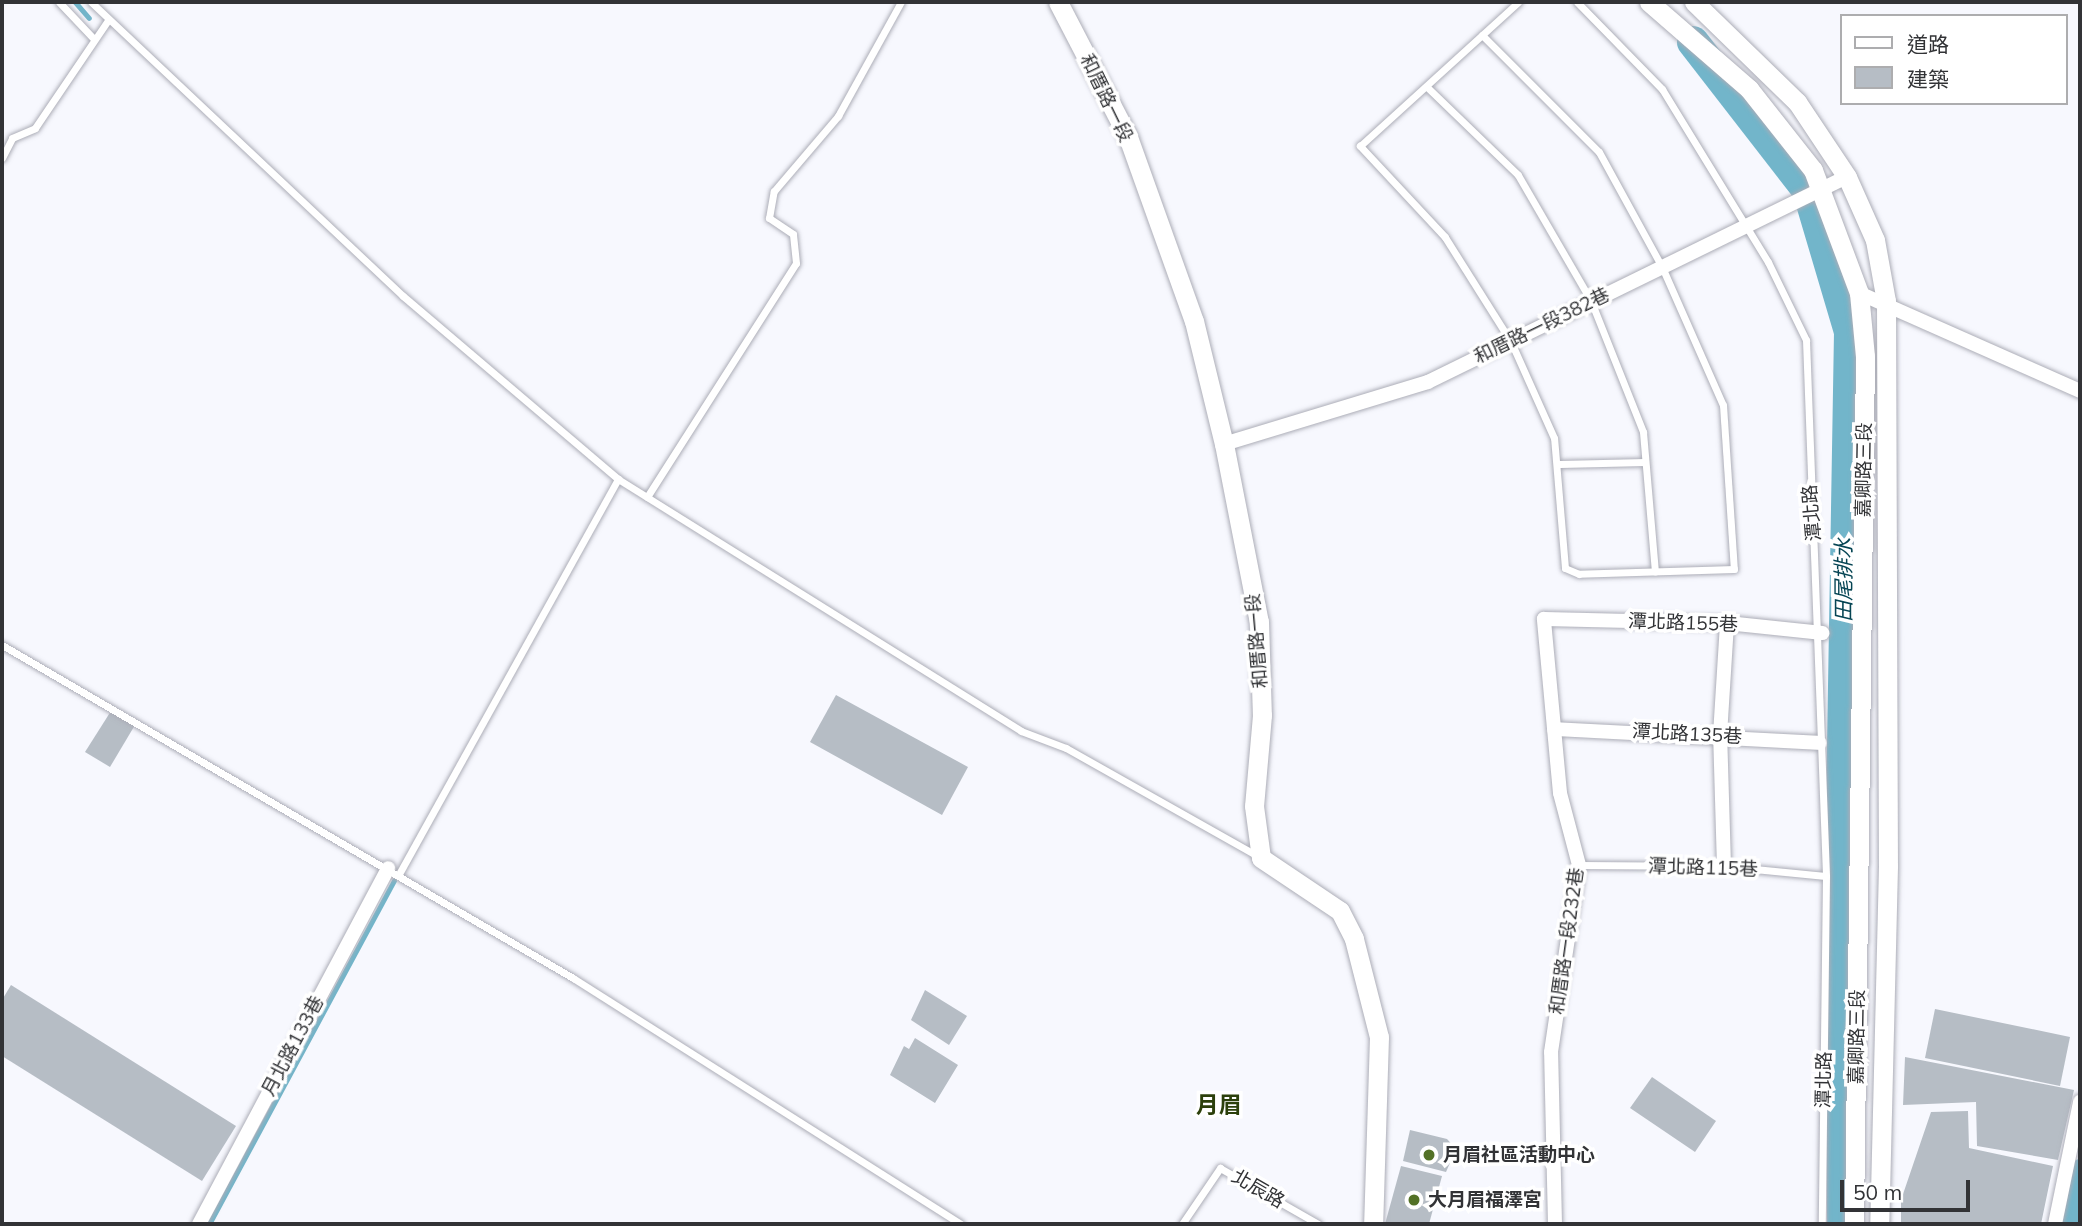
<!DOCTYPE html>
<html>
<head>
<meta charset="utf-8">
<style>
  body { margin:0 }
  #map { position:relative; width:2082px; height:1226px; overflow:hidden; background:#f7f8fe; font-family:Mulish,"Noto Sans TC",sans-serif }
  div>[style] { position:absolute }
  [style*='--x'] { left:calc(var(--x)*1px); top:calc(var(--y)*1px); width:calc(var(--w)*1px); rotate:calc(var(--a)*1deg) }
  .stream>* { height:5px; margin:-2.5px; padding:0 2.5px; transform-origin:2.5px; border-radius:2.5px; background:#72b5ca }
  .canal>* { height:18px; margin:-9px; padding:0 9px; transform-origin:9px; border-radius:9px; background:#72b5ca }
  .river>* { height:32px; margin:-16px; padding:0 16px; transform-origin:16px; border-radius:16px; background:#72b5ca }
  .building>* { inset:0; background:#b6bdc5 }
  .roads { filter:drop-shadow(0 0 2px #acadb7) drop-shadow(0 0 2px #acadb7) }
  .lane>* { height:7px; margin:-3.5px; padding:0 3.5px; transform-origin:3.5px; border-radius:3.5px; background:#fff }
  .street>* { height:14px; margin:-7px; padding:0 7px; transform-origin:7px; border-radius:7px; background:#fff }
  .secondary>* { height:19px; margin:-9.5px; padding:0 9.5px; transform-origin:9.5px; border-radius:9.5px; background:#fff }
  .dots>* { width:19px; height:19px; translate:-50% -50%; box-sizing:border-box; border:4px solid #fff; border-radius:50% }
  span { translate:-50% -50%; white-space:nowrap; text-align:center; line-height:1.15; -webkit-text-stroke:7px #fff; paint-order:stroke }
  .street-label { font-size:19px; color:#323336 }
  .poi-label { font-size:19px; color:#323336; font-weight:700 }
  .left { translate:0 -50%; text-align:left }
  .water-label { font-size:21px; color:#064554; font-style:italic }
  .quarter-label { font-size:23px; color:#2c400b; font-weight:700 }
  .frame { position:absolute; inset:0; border:4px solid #323336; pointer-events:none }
  .legend { position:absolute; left:1840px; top:14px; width:228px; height:91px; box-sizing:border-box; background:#fff; border:2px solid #adadaf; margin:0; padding:9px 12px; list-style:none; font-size:21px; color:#323336 }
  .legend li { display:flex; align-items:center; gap:14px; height:35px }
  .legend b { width:35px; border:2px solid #adadaf }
  .scale { position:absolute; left:1840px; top:1180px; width:130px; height:32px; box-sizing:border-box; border:4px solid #323336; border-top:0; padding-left:9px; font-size:21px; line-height:24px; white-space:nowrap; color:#323336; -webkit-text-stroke:5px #fff; paint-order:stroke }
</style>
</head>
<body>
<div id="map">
  <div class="stream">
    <div style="--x:75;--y:2;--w:21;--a:49"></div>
    <div style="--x:209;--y:1224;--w:390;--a:-61.7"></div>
  </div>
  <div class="canal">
    <div style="--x:2069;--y:1224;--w:57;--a:-78.9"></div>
  </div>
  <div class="river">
    <div style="--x:1693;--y:42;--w:187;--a:52.2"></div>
    <div style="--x:1808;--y:190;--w:148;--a:73.5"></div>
    <div style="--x:1850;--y:332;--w:593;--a:90.97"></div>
    <div style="--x:1840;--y:925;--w:299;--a:89.4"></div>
  </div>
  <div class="building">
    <div style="clip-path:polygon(836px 695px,968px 767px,942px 815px,810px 742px)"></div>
    <div style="clip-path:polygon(111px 711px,135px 725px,110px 767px,85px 752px)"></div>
    <div style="clip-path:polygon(11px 985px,236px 1126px,202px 1181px,2px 1056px,2px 1000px)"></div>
    <div style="clip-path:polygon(925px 990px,967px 1016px,949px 1045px,911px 1020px)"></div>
    <div style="clip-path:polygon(1935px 1009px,2070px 1037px,2060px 1086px,1925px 1058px)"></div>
    <div style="clip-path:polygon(915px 1038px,958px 1065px,935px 1103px,890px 1075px,904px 1046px,909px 1049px)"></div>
    <div style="clip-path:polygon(1905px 1057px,2074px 1090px,2058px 1160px,1977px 1146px,1976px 1102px,1903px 1105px)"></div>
    <div style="clip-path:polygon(1652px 1077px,1716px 1121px,1695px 1152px,1630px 1108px)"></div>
    <div style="clip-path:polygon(1968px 1111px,1969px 1148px,2053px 1166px,2041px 1224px,1901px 1224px,1901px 1200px,1931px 1112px)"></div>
    <div style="clip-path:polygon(1410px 1130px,1447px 1139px,1456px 1149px,1446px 1172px,1403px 1161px)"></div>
    <div style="clip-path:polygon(1401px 1166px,1442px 1176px,1429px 1224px,1385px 1224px)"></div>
  </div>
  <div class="roads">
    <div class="lane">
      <div style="--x:59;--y:2;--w:51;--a:46.6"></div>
      <div style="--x:91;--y:2;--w:429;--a:43.3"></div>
      <div style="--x:403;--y:296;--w:282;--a:40.4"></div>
      <div style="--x:618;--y:479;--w:475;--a:32"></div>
      <div style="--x:1021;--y:731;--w:48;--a:20.7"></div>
      <div style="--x:1066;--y:748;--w:220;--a:29.4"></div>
      <div style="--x:1577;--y:2;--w:122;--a:45.7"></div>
      <div style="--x:1662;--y:89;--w:203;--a:58.5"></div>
      <div style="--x:1768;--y:262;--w:87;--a:64"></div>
      <div style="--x:1806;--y:340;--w:536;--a:87.86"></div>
      <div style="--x:1826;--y:876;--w:348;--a:90.7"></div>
      <div style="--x:1482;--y:35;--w:165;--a:45"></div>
      <div style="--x:1599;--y:152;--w:131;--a:61.3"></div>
      <div style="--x:1662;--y:267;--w:151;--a:66.2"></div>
      <div style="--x:1723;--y:405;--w:164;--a:86.2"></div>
      <div style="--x:1734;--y:569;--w:155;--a:178.2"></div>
      <div style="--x:1579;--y:574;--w:15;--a:-157"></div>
      <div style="--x:1565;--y:568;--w:130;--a:-94.8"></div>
      <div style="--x:1554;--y:438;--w:105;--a:-114.1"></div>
      <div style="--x:1511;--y:342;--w:124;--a:-122.2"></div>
      <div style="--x:1445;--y:237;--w:125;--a:-133"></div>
      <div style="--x:1360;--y:146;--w:214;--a:-42.3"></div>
      <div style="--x:1428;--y:88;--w:125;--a:44"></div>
      <div style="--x:1518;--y:175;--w:146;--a:59.9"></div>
      <div style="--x:1591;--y:301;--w:141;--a:68.3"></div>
      <div style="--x:1643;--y:432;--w:140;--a:85.1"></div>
      <div style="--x:2;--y:158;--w:22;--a:-63"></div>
      <div style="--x:12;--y:138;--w:25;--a:-23"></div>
      <div style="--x:35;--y:128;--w:130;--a:-55.9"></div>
      <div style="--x:1560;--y:464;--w:85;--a:-1.3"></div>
      <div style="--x:647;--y:497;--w:277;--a:-57.5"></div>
      <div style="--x:796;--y:263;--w:29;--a:-96"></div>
      <div style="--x:793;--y:234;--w:29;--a:-146"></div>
      <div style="--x:769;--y:218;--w:27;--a:-80"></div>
      <div style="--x:774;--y:191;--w:99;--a:-49.5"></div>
      <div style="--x:838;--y:116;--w:130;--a:-61.1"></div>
      <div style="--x:2;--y:645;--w:661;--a:30.25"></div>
      <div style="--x:573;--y:978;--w:459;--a:32.4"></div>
      <div style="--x:1579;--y:865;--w:145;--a:0.4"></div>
      <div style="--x:1724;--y:866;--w:102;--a:5.6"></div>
      <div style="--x:399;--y:874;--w:452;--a:-61"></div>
      <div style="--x:1182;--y:1224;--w:68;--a:-55.8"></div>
      <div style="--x:1220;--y:1168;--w:113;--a:29.7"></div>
    </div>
    <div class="street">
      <div style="--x:1859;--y:293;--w:242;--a:23.9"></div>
      <div style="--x:1224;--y:444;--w:213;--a:-16.9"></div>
      <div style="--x:1428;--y:382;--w:466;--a:-26.1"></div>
      <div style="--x:1554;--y:729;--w:266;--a:3"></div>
      <div style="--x:1724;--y:866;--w:131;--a:-91.7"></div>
      <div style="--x:1720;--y:735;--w:112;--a:-86.4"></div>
      <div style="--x:199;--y:1224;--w:403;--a:-62"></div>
      <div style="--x:1555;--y:1224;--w:172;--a:-91.3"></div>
      <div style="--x:1551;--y:1052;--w:189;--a:-81.5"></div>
      <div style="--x:1579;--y:865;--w:74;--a:-104.8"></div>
      <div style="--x:1560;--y:793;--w:175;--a:-95.3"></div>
      <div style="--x:1544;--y:619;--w:183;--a:1.3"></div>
      <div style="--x:1727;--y:623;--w:96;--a:6"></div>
      <div style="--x:2055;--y:1224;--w:125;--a:-78.4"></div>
    </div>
    <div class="secondary">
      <div style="--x:1058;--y:2;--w:152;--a:62.6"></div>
      <div style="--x:1128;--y:137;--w:195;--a:70.3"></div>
      <div style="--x:1194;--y:321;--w:127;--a:76.3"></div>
      <div style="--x:1224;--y:444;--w:181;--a:78.9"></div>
      <div style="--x:1259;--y:622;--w:93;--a:88.2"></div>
      <div style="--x:1262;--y:715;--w:91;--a:95"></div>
      <div style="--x:1254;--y:806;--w:52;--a:82.3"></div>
      <div style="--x:1261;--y:858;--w:95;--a:33.9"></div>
      <div style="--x:1340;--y:911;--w:31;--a:63"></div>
      <div style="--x:1354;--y:939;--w:101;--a:75.7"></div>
      <div style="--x:1379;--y:1037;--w:187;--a:91.8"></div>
      <div style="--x:1649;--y:2;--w:133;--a:41"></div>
      <div style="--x:1749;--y:89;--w:103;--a:51.7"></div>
      <div style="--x:1813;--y:170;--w:131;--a:69.5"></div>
      <div style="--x:1859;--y:293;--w:63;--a:84.6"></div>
      <div style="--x:1865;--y:356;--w:868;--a:90.73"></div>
      <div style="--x:1694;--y:2;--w:144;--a:44.2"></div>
      <div style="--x:1797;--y:102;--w:90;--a:56.3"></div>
      <div style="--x:1847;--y:177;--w:69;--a:66"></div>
      <div style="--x:1875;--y:240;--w:62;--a:79.8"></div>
      <div style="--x:1886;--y:301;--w:565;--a:89.8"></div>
      <div style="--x:1888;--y:866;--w:358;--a:91.4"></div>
    </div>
  </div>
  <div class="dots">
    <div style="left:1429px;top:1155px;background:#537126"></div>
    <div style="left:1414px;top:1200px;background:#537126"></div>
  </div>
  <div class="street-label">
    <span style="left:1106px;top:98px;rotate:64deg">和厝路一段</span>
    <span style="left:1542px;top:326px;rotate:-26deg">和厝路一段382巷</span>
    <span style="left:1864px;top:470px;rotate:-89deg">嘉卿路三段</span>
    <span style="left:1812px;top:513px;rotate:-95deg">潭北路</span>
    <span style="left:1683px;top:623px;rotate:2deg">潭北路155巷</span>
    <span style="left:1257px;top:641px;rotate:-95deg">和厝路一段</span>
    <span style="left:1687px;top:734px;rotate:3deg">潭北路135巷</span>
    <span style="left:1703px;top:868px;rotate:2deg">潭北路115巷</span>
    <span style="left:1567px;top:941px;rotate:-82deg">和厝路一段232巷</span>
    <span style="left:1857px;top:1037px;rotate:-89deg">嘉卿路三段</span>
    <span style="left:293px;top:1046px;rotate:-62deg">月北路133巷</span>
    <span style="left:1824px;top:1080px;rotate:-89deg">潭北路</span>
    <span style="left:1258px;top:1189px;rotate:30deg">北辰路</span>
  </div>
  <div class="poi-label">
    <span class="left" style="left:1443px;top:1155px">月眉社區活動中心</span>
    <span class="left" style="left:1428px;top:1200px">大月眉福澤宮</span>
  </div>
  <div class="water-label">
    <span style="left:1843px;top:580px;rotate:-90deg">田尾排水</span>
  </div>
  <div class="quarter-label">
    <span style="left:1219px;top:1105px">月眉</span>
  </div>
  <div class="frame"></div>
  <ul class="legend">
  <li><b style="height:9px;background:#fff"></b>道路</li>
  <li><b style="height:19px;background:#b6bdc5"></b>建築</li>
  </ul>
  <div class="scale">50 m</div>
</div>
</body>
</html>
